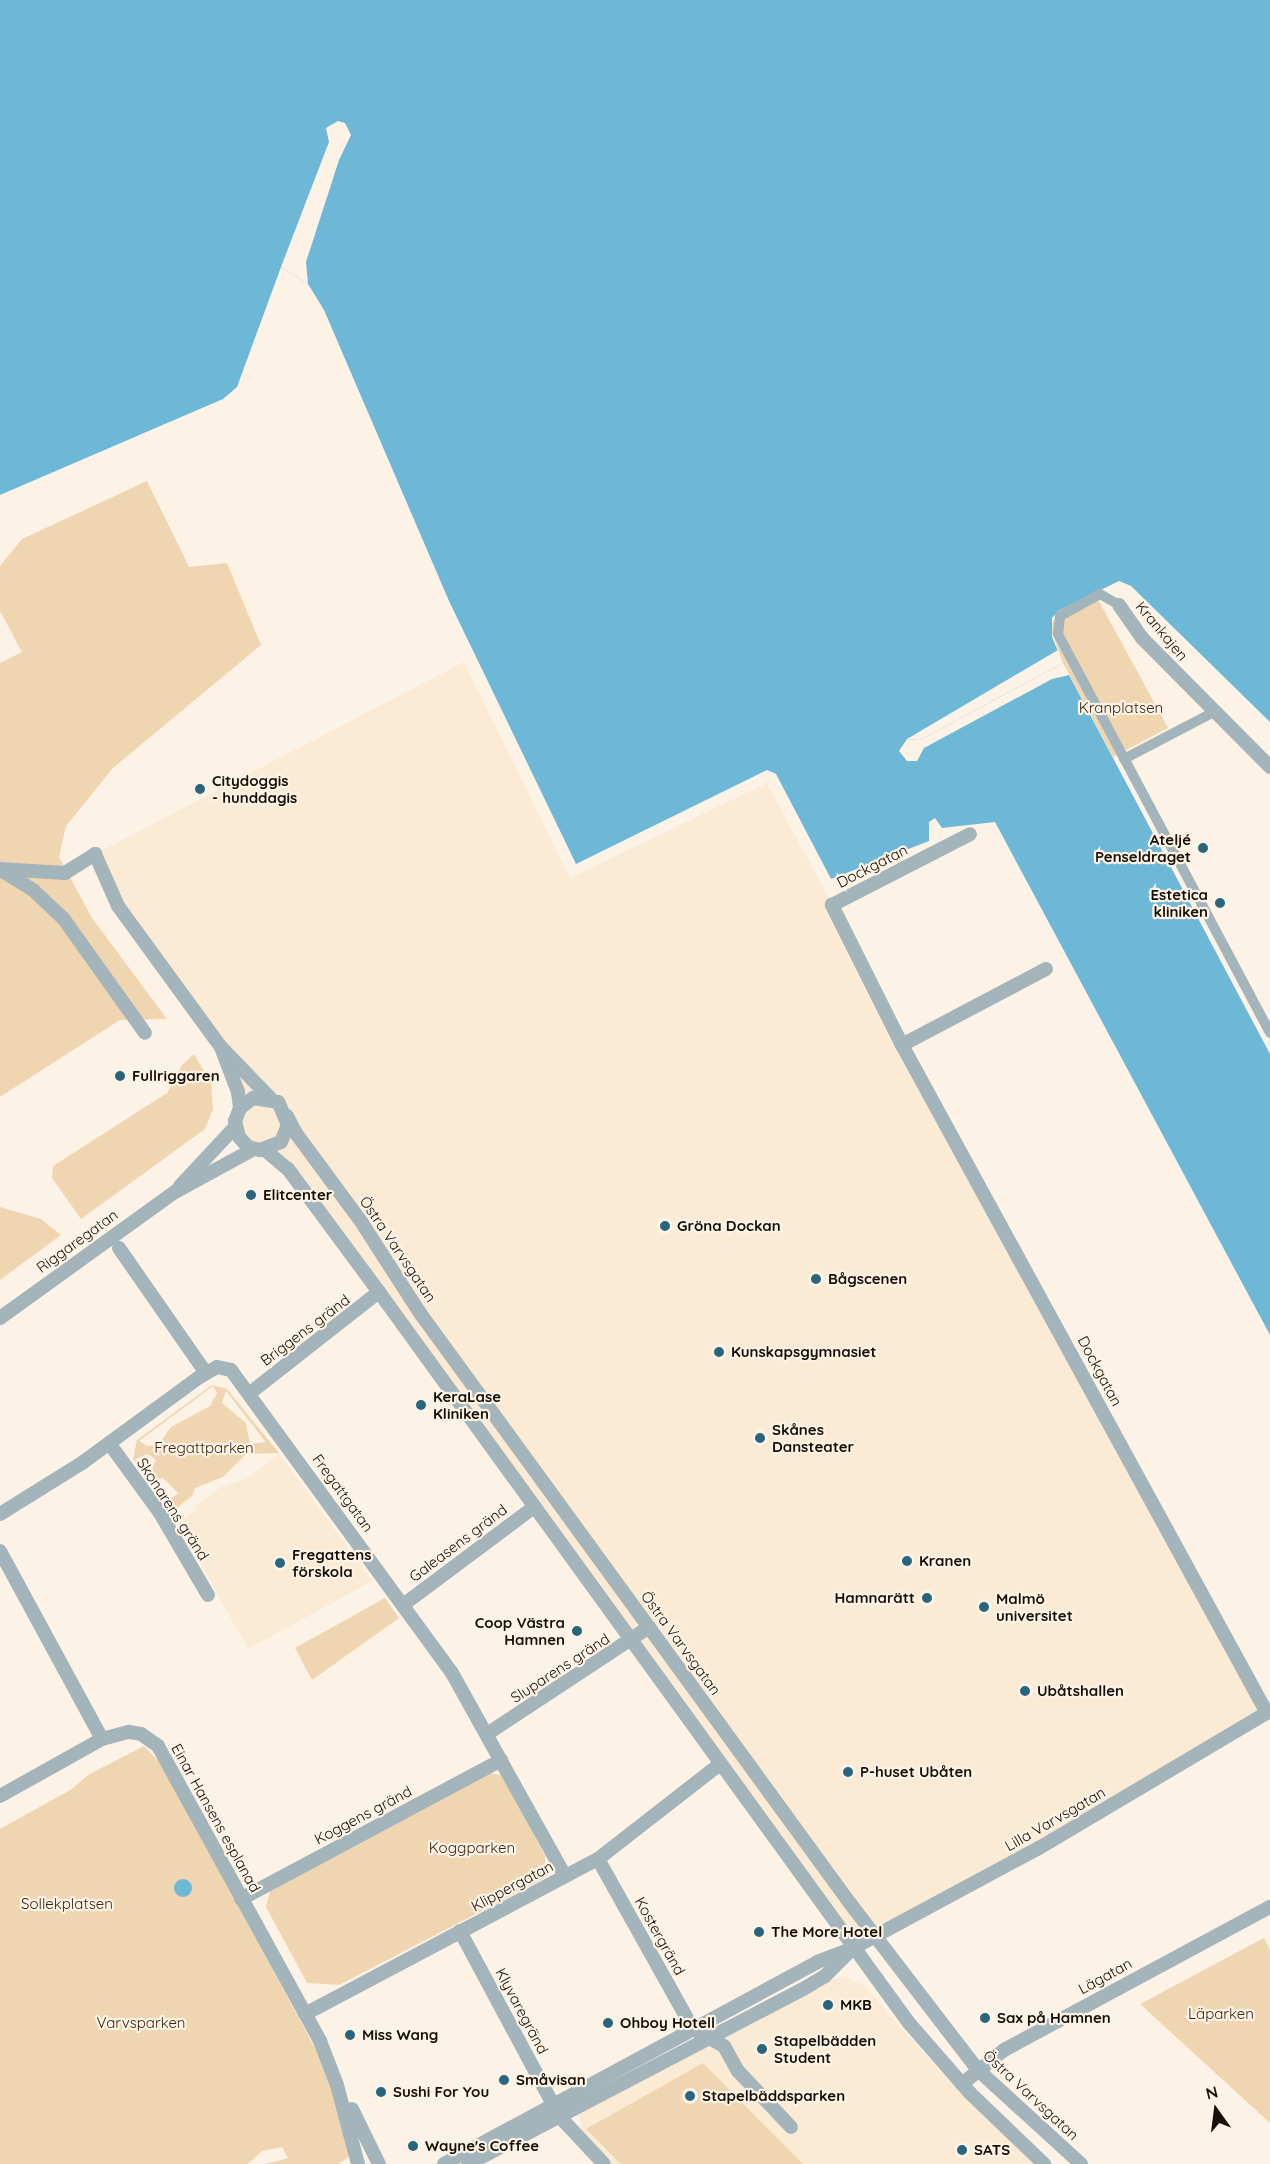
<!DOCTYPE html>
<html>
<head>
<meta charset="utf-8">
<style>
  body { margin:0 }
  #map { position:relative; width:1270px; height:2164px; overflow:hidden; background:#fcf3e6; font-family:Quicksand,sans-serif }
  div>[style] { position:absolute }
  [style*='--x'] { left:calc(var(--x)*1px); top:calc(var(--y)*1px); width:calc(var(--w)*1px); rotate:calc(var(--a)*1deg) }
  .built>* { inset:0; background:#fbead4 }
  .green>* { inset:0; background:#f0d5b1 }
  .water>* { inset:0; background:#6eb8d7 }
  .round { border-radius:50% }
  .pier>* { inset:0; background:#fcf3e6 }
  .pedestrian>* { height:10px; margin:-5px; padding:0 5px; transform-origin:5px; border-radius:5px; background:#a3b4bb }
  .minor>* { height:14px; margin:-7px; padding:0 7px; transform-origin:7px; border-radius:7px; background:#a3b4bb }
  .dots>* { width:16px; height:16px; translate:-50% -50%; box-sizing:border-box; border:3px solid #fcf3e6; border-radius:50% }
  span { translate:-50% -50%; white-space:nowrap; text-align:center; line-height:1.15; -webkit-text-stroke:4.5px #fcf3e6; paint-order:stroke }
  .street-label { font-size:15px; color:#181006 }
  .park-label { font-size:15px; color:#38270d }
  .poi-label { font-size:15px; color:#181006; font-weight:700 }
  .left { translate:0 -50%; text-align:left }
  .right { translate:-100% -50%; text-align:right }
  .north { position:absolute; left:1186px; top:2080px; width:60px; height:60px; -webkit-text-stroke:4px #fcf3e6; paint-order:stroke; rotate:346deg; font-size:16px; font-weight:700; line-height:24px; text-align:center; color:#181006 }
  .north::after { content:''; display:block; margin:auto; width:21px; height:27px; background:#181006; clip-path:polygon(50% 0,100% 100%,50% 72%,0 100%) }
</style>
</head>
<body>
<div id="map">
  <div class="built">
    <div style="clip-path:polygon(464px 662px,570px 878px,767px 783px,1267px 1713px,853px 1948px,288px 1169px,242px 1142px,240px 1108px,221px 1047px,118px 906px,95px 854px)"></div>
    <div style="clip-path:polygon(279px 1453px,372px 1581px,248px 1649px,172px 1512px,179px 1520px,195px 1511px,197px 1504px,221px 1487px,248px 1478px)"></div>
    <div style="clip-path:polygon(842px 1977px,864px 1985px,937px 2068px,1038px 2164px,611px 2164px,582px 2135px,579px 2113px,819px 1984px)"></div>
  </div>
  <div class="green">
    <div style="clip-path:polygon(147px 481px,189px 567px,227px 563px,261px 645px,113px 768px,66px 826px,59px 857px,92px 918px,167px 1019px,120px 1020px,0 1097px,0 663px,22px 652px,0 611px,0 566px,22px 539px)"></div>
    <div style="clip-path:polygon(1094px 592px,1168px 728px,1113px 757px,1063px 663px,1050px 627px,1058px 612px)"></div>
    <div style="clip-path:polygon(194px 1054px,211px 1083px,213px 1109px,205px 1129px,81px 1219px,52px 1178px,53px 1166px,167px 1093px,182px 1065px)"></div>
    <div style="clip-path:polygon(0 1207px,41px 1219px,61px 1235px,0 1280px)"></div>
    <div style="clip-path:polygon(evenodd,212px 1385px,227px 1389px,279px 1453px,246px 1454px,223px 1477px,195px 1488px,192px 1496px,172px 1512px,133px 1459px,137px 1440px,212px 1385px,213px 1386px,217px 1393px,210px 1406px,171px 1427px,158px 1445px,147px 1446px,139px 1441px,213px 1386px,212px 1385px,226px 1391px,265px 1441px,265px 1442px,250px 1444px,246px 1423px,222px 1403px,226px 1391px,212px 1385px,148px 1454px,156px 1460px,152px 1469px,158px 1479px,163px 1478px,178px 1493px,167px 1502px,135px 1459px,148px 1454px)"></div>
    <div style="clip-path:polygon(385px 1598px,399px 1618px,312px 1680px,295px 1648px)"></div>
    <div style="clip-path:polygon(144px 1746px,162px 1765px,322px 2061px,336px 2097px,349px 2156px,339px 2164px,266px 2164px,288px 2158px,282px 2147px,262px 2151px,248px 2164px,0 2164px,0 1829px,72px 1789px,88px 1775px)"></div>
    <div style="clip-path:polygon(484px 1773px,503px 1775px,545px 1856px,545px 1878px,339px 1985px,307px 1983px,266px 1907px,271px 1887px)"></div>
    <div style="clip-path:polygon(1264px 1938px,1270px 1950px,1270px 2123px,1140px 2004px)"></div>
    <div style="clip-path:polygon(703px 2063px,791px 2152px,803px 2164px,621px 2164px,586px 2129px)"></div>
  </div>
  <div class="water">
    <div style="clip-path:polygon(0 0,1270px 0,1270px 722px,1131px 586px,1119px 581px,1058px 611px,1052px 618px,1052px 637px,1063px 663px,920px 740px,907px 739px,899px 751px,907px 761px,917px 761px,924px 748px,1052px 679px,1069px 675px,1270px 1054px,1270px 1335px,995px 822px,942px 828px,935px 818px,929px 822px,929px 841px,831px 879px,776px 774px,767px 770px,576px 864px,449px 601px,324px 310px,308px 284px,281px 267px,237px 387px,223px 399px,0 495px)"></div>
    <div class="round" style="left:174px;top:1879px;width:18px;height:18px"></div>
  </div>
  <div class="pier">
    <div style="clip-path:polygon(338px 121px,345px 123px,351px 135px,339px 160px,306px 262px,308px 284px,281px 267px,329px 142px,326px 128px)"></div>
    <div style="clip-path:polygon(1058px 650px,1063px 663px,920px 740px,907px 739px)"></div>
  </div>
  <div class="pedestrian">
    <div style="--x:1119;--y:605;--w:22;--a:-150"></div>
    <div style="--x:1100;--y:594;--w:46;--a:151.2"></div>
    <div style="--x:1060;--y:616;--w:18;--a:96"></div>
    <div style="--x:1058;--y:634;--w:452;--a:62"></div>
    <div style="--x:1124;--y:759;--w:99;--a:-27.6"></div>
  </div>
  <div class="minor">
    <div style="--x:1119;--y:605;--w:40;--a:55.1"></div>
    <div style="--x:1142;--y:638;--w:182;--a:45.2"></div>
    <div style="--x:0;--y:869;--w:65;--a:3.5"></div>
    <div style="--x:65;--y:873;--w:36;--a:-32"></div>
    <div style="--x:95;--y:854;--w:57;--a:66.1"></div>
    <div style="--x:118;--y:906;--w:175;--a:53.9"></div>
    <div style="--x:221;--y:1047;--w:71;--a:46.1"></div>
    <div style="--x:1;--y:870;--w:39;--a:32"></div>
    <div style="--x:34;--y:891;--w:40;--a:43"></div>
    <div style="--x:63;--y:918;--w:141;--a:54.5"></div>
    <div style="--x:1046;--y:969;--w:163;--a:152.2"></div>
    <div style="--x:902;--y:1045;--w:761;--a:61.35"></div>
    <div style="--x:902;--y:1045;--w:157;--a:-116.6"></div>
    <div style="--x:832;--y:905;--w:155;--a:-27.2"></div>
    <div style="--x:222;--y:1050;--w:45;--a:69.1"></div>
    <div style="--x:238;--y:1092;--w:16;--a:83"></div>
    <div style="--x:240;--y:1108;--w:14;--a:111"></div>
    <div style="--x:235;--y:1121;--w:16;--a:76"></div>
    <div style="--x:239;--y:1137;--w:13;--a:48"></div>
    <div style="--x:248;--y:1147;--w:12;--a:14"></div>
    <div style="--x:260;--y:1150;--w:22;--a:-21"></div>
    <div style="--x:281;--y:1142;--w:18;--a:-68"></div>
    <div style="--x:288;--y:1125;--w:25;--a:-113"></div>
    <div style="--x:278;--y:1102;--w:25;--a:-171"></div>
    <div style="--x:253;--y:1098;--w:16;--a:142"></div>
    <div style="--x:287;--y:1116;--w:18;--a:63"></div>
    <div style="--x:295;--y:1132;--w:113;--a:53.6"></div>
    <div style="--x:362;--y:1223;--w:107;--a:57.2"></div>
    <div style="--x:420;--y:1313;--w:729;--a:53.93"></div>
    <div style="--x:849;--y:1902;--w:210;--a:52.5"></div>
    <div style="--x:977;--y:2069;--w:141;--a:42.4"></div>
    <div style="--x:265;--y:1150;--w:30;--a:40"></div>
    <div style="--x:288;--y:1169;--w:153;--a:53.5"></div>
    <div style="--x:379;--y:1292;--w:903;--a:54.06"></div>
    <div style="--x:909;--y:2023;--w:93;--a:48.9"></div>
    <div style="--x:970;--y:2093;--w:103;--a:43.8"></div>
    <div style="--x:180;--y:1186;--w:81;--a:-47"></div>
    <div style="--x:119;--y:1248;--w:152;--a:55.2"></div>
    <div style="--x:0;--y:1318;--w:216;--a:-35.8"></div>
    <div style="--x:175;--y:1192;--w:90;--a:-28.6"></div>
    <div style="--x:250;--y:1393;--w:164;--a:-38.1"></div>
    <div style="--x:109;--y:1443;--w:87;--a:53.9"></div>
    <div style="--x:160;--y:1513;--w:95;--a:59.7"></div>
    <div style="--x:0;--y:1514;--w:97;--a:-31.9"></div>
    <div style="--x:82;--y:1463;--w:144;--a:-36.2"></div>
    <div style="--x:198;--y:1378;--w:22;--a:-30"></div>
    <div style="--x:217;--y:1367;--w:14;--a:12"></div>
    <div style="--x:231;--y:1370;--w:375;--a:53.9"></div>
    <div style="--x:452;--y:1673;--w:232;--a:60.9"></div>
    <div style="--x:0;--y:1551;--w:214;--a:61.5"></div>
    <div style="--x:102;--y:1739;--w:28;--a:-15"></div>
    <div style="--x:129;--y:1732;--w:12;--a:9"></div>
    <div style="--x:141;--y:1734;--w:21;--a:35"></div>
    <div style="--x:158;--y:1746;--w:337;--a:61.2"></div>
    <div style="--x:320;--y:2041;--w:47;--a:68.9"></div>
    <div style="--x:337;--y:2085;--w:82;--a:75.1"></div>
    <div style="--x:403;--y:1605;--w:164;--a:-36.8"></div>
    <div style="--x:487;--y:1734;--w:194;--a:-33.4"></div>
    <div style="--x:0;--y:1796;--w:117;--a:-29.2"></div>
    <div style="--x:598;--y:1859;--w:195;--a:60.8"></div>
    <div style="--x:693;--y:2029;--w:35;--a:29"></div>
    <div style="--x:724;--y:2046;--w:29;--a:61"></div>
    <div style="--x:738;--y:2071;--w:77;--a:46.6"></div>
    <div style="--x:241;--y:1899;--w:295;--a:-28.1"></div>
    <div style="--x:460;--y:1931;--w:199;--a:61.8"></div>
    <div style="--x:853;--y:1948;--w:211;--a:-28.3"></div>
    <div style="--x:1039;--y:1848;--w:269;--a:-30.7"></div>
    <div style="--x:305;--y:2014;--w:331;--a:-27.9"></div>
    <div style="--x:598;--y:1859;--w:155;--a:-37.9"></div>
    <div style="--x:962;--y:2084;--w:54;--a:-39"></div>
    <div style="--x:1004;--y:2050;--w:302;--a:-28.3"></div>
    <div style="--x:352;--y:2109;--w:61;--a:63.9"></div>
    <div style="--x:560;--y:2117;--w:64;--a:46.9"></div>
    <div style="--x:444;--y:2164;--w:424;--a:-28.4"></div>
    <div style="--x:817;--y:1962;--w:39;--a:-21"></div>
    <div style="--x:853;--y:1948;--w:40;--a:135"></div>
    <div style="--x:825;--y:1976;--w:23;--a:149"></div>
    <div style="--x:805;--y:1988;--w:380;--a:152.4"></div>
  </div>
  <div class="dots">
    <div style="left:200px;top:789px;background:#29667d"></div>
    <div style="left:1203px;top:848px;background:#29667d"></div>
    <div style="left:1220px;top:903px;background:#29667d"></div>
    <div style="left:120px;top:1076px;background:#29667d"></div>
    <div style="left:251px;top:1195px;background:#29667d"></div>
    <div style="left:665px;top:1226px;background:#29667d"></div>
    <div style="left:816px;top:1279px;background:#29667d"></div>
    <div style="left:719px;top:1352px;background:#29667d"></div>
    <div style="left:421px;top:1405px;background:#29667d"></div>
    <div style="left:760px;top:1438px;background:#29667d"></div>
    <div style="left:907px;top:1561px;background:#29667d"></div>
    <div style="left:280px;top:1563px;background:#29667d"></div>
    <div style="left:927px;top:1598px;background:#29667d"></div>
    <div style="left:984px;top:1607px;background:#29667d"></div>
    <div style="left:577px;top:1631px;background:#29667d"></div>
    <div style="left:1025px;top:1691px;background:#29667d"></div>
    <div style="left:848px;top:1772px;background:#29667d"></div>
    <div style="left:759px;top:1932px;background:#29667d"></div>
    <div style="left:828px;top:2005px;background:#29667d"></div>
    <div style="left:985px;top:2018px;background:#29667d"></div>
    <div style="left:608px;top:2023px;background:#29667d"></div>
    <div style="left:350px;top:2035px;background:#29667d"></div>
    <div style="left:762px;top:2049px;background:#29667d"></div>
    <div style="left:504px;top:2080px;background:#29667d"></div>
    <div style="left:381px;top:2092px;background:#29667d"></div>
    <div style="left:690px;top:2096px;background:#29667d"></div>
    <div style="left:413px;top:2146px;background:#29667d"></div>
    <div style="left:962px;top:2150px;background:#29667d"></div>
  </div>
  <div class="street-label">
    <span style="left:1162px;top:631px;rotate:50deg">Krankajen</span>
    <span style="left:872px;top:866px;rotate:-27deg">Dockgatan</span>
    <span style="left:77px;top:1241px;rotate:-36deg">Riggaregatan</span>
    <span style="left:398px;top:1249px;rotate:56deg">Östra Varvsgatan</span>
    <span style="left:305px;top:1330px;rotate:-37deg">Briggens gränd</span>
    <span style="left:1100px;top:1371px;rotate:62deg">Dockgatan</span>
    <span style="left:343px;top:1493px;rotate:54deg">Fregattgatan</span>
    <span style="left:173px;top:1509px;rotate:57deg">Skonarens gränd</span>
    <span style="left:458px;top:1543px;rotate:-37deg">Galeasens gränd</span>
    <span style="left:681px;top:1643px;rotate:54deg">Östra Varvsgatan</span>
    <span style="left:560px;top:1668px;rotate:-33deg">Sluparens gränd</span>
    <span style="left:363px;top:1815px;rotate:-28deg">Koggens gränd</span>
    <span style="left:216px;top:1818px;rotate:61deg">Einar Hansens esplanad</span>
    <span style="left:1055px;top:1819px;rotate:-30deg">Lilla Varvsgatan</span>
    <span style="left:512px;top:1886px;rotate:-28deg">Klippergatan</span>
    <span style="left:660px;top:1936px;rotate:61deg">Kostergränd</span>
    <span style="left:1105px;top:1976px;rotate:-29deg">Lägatan</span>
    <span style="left:522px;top:2011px;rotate:62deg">Klyvaregränd</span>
    <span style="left:1031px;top:2095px;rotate:43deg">Östra Varvsgatan</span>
  </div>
  <div class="park-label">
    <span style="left:1121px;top:708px">Kranplatsen</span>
    <span style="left:204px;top:1448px">Fregattparken</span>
    <span style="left:472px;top:1848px">Koggparken</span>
    <span style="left:67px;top:1904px">Sollekplatsen</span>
    <span style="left:1221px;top:2014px">Läparken</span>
    <span style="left:141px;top:2023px">Varvsparken</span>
  </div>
  <div class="poi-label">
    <span class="left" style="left:212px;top:789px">Citydoggis<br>- hunddagis</span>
    <span class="right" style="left:1191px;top:848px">Ateljé<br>Penseldraget</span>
    <span class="right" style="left:1208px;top:903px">Estetica<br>kliniken</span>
    <span class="left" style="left:132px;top:1076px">Fullriggaren</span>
    <span class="left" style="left:263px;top:1195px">Elitcenter</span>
    <span class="left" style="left:677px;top:1226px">Gröna Dockan</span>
    <span class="left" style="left:828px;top:1279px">Bågscenen</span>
    <span class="left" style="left:731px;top:1352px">Kunskapsgymnasiet</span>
    <span class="left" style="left:433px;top:1405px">KeraLase<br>Kliniken</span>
    <span class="left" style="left:772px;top:1438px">Skånes<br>Dansteater</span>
    <span class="left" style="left:292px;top:1563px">Fregattens<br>förskola</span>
    <span class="left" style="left:919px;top:1561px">Kranen</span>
    <span class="right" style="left:915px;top:1598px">Hamnarätt</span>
    <span class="left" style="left:996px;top:1607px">Malmö<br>universitet</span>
    <span class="right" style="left:565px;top:1631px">Coop Västra<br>Hamnen</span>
    <span class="left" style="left:1037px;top:1691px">Ubåtshallen</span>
    <span class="left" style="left:860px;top:1772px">P-huset Ubåten</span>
    <span class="left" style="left:771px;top:1932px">The More Hotel</span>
    <span class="left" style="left:840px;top:2005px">MKB</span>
    <span class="left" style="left:997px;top:2018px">Sax på Hamnen</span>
    <span class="left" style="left:620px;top:2023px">Ohboy Hotell</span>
    <span class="left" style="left:362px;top:2035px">Miss Wang</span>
    <span class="left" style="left:774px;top:2049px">Stapelbädden<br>Student</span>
    <span class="left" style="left:516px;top:2080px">Småvisan</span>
    <span class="left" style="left:393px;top:2092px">Sushi For You</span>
    <span class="left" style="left:702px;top:2096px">Stapelbäddsparken</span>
    <span class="left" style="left:425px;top:2146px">Wayne's Coffee</span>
    <span class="left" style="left:974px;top:2150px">SATS</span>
  </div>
  <div class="north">N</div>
</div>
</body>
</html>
